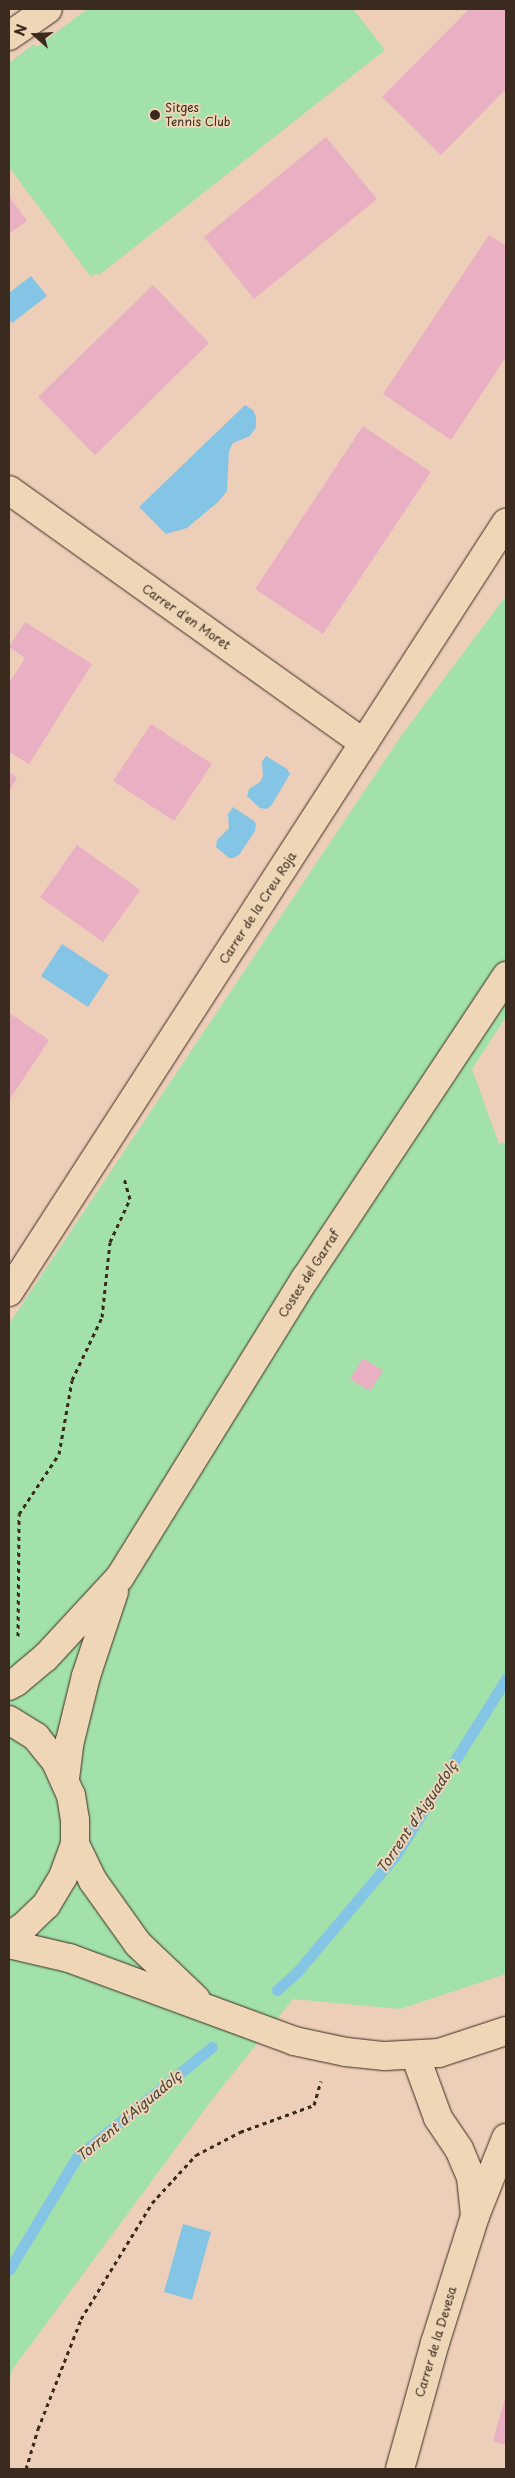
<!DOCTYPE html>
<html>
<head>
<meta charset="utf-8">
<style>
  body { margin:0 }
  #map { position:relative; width:515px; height:2478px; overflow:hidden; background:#edceb9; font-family:"Playpen Sans",sans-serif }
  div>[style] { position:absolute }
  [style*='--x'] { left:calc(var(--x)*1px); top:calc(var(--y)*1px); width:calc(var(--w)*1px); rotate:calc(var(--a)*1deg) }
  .green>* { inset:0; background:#a2e1aa }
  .water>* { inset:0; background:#84c4e4 }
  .stream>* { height:11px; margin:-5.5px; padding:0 5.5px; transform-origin:5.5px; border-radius:5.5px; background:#84c4e4 }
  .building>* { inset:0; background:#e9b0c3 }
  .path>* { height:3px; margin-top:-1.5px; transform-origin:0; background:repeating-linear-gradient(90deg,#3b2a1e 0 4px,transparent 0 8px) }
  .roads { filter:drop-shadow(0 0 1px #3b2a1e) drop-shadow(0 0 1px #3b2a1e) }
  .street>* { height:28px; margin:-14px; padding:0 14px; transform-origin:14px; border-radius:14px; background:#eed6b6 }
  .secondary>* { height:28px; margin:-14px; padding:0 14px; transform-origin:14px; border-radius:14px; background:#eed6b6 }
  .dots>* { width:14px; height:14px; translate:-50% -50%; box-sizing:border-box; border:2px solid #eed6b6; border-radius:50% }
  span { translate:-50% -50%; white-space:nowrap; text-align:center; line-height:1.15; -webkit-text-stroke:4px #eed6b6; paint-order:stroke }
  .poi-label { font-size:12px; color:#3b2a1e }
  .left { translate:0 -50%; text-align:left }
  .street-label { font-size:12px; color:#3b2a1e }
  .water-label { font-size:14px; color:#46413c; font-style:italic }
  .frame { position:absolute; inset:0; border:10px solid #3b2a1e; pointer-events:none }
  .north { position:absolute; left:10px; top:10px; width:50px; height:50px; -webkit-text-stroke:4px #eed6b6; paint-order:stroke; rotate:289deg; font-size:14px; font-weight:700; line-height:20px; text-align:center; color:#3b2a1e }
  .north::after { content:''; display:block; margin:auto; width:18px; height:22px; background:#3b2a1e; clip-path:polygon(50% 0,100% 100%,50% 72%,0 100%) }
</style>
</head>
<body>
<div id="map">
  <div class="green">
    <div style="clip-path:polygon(87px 9px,353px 9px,385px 50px,99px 275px,96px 273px,91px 277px,9px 167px,9px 63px,34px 44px,37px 47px)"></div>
    <div style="clip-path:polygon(506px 596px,506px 1017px,472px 1069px,499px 1144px,506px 1142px,506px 1974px,400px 2009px,293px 1999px,211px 2101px,12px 2370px,9px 2382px,9px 1324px,401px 736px)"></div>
  </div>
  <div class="water">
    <div style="clip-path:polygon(31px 276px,47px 296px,12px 323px,9px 320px,9px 293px)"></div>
    <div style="clip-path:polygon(245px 405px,253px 410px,256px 417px,256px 427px,250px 436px,233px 443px,229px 451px,227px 491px,218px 502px,187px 528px,166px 534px,139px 507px)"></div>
    <div style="clip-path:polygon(266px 756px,287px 769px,290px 774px,271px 806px,266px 809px,260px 808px,247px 796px,249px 789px,260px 782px,263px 776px,262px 762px)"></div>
    <div style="clip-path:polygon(233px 807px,254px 821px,256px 824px,255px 831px,239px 855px,233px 858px,229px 858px,216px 847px,217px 840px,229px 828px,228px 814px)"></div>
    <div style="clip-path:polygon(62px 944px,109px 975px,88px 1007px,41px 976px)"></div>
    <div style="clip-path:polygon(183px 2224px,211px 2232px,192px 2300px,164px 2292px)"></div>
  </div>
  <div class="stream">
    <div style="--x:277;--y:1990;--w:28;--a:-42"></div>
    <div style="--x:298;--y:1971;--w:150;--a:-49.9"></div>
    <div style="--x:395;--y:1856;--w:209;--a:-57.9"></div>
    <div style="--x:9;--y:2270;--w:132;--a:-59"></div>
    <div style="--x:77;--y:2157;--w:174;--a:-39.2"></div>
  </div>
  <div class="building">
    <div style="clip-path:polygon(469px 9px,506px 9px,506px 89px,441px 155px,382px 97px)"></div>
    <div style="clip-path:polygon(326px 137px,377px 199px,254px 299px,204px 237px)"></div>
    <div style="clip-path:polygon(9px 196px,27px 221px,9px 234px)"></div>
    <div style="clip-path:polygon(489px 235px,506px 246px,506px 357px,451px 440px,383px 394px)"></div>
    <div style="clip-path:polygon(153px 285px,209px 343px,95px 455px,38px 397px)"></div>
    <div style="clip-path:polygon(363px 426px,431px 472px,323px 634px,255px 589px)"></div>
    <div style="clip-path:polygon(25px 622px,92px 664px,29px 764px,9px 752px,9px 683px,25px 658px,9px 647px)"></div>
    <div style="clip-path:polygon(151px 724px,212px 764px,174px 821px,113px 781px)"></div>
    <div style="clip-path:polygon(9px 772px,17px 778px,9px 791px)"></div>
    <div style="clip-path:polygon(77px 845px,140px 890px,103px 942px,40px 897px)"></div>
    <div style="clip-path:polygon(9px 1013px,49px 1040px,10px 1099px,9px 1098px)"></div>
    <div style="clip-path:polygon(363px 1358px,383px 1371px,370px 1391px,350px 1379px)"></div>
    <div style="clip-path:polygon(506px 2395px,506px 2445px,493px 2441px)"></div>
  </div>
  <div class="path">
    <div style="--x:18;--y:1636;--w:122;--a:-89.5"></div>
    <div style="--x:19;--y:1514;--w:72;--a:-56.3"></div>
    <div style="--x:59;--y:1454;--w:75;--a:-80"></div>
    <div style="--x:72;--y:1380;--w:70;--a:-64.5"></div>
    <div style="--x:102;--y:1317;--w:75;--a:-83.9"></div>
    <div style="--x:110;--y:1242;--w:47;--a:-65.1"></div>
    <div style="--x:130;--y:1199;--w:22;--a:-106"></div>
    <div style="--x:26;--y:2469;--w:42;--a:-73.3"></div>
    <div style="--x:38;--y:2429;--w:118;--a:-68.6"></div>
    <div style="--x:81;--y:2319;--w:136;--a:-58.5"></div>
    <div style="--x:152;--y:2203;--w:65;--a:-47.5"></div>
    <div style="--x:196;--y:2155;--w:50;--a:-27.6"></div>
    <div style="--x:240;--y:2132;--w:79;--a:-20"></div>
    <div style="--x:314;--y:2105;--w:25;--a:-74"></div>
  </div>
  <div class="roads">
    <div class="street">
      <div style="--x:9;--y:36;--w:47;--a:-34.7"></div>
      <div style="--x:9;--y:490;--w:436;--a:35.5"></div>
      <div style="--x:9;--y:1292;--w:916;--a:-57.13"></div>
      <div style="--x:415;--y:2055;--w:67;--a:69.9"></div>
      <div style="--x:438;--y:2118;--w:37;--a:56"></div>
      <div style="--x:459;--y:2149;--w:30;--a:67"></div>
      <div style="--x:471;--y:2177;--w:36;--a:84"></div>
      <div style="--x:400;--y:2469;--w:131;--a:-74.5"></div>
      <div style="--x:435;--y:2343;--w:133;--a:-72.5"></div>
      <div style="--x:475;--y:2216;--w:84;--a:-68.3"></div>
    </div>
    <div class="secondary">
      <div style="--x:9;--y:1686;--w:8;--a:-30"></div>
      <div style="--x:16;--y:1682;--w:38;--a:-40"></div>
      <div style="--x:45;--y:1658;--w:110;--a:-47.2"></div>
      <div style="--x:120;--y:1577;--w:351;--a:-58.2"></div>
      <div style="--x:305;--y:1279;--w:364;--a:-56.4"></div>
      <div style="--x:9;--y:1720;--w:32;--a:32"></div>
      <div style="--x:36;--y:1737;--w:32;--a:51"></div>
      <div style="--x:56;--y:1762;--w:36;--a:66"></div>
      <div style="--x:71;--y:1795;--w:25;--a:81"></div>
      <div style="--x:75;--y:1820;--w:24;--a:90"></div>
      <div style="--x:75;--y:1844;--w:35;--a:110"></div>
      <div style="--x:63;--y:1877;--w:33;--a:121"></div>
      <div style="--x:46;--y:1905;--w:30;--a:136"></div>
      <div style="--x:24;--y:1926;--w:18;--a:146"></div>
      <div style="--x:65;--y:1779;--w:38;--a:-83"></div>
      <div style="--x:70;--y:1741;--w:67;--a:-76.2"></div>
      <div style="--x:86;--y:1676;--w:89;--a:-71.6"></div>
      <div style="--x:75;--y:1844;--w:41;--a:64.1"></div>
      <div style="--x:93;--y:1881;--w:77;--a:54.5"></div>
      <div style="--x:138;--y:1944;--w:80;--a:43.5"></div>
      <div style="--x:9;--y:1944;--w:62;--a:13.1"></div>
      <div style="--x:69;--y:1958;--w:240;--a:20.2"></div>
      <div style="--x:294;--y:2041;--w:53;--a:11.9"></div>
      <div style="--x:346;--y:2052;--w:39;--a:6"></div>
      <div style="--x:385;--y:2056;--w:54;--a:-3.2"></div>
      <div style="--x:439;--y:2053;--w:71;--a:-18.2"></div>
    </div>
  </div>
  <div class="dots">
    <div style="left:155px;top:115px;background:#3b2a1e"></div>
  </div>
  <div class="poi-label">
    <span class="left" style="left:165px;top:115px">Sitges<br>Tennis Club</span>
  </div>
  <div class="street-label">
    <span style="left:186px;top:617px;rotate:35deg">Carrer d'en Moret</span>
    <span style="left:258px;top:908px;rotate:-57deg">Carrer de la Creu Roja</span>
    <span style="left:309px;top:1274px;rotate:-57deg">Costes del Garraf</span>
    <span style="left:436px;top:2342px;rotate:-73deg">Carrer de la Devesa</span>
  </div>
  <div class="water-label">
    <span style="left:417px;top:1817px;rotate:-56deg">Torrent d'Aiguadolç</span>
    <span style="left:129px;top:2116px;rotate:-40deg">Torrent d'Aiguadolç</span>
  </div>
  <div class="frame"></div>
  <div class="north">N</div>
</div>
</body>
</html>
